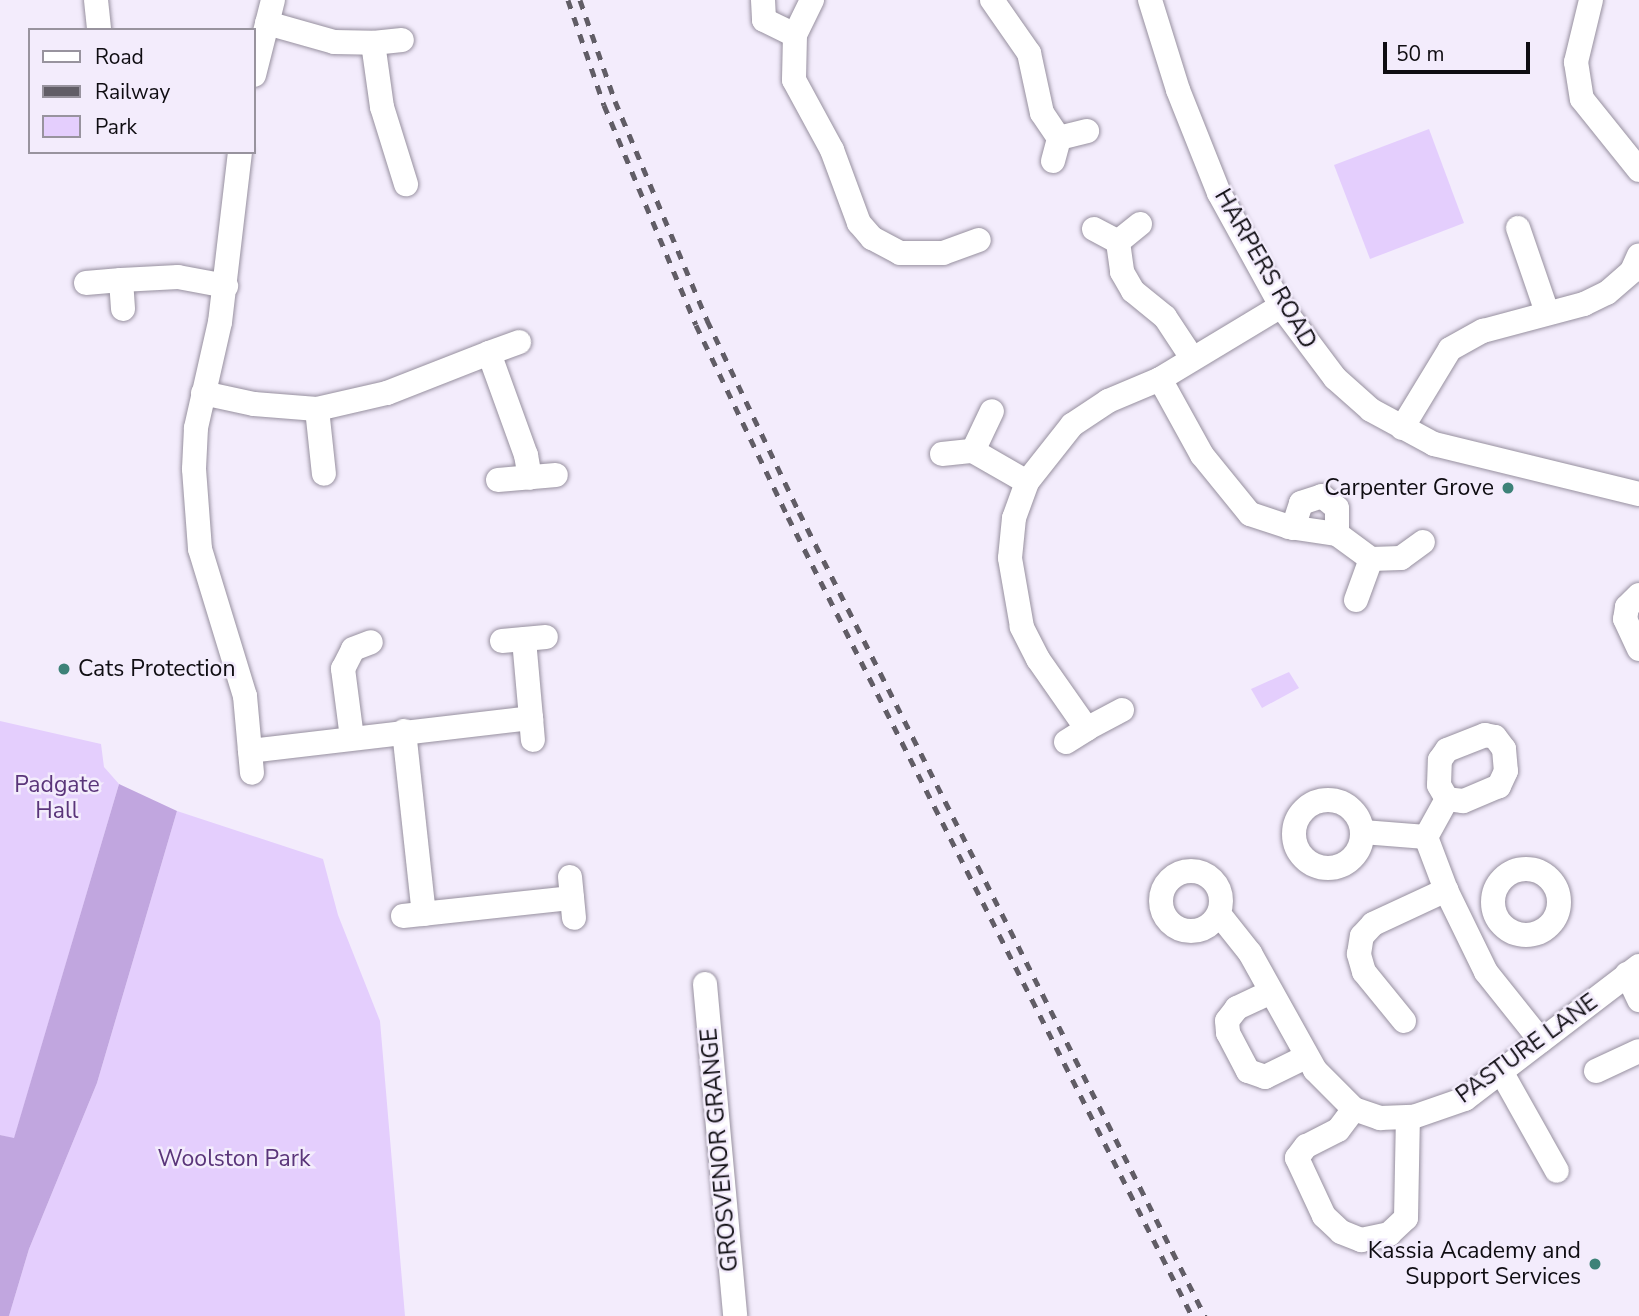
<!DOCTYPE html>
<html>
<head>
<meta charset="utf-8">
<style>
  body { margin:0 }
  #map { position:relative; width:1639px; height:1316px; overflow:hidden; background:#f3ecfc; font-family:"Nunito Sans",sans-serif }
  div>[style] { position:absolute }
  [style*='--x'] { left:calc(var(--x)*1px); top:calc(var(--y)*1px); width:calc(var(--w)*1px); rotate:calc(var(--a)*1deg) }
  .green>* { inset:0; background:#e4cefd }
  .forest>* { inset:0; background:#c1a6df }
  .roads { filter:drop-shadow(0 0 2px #97909f) drop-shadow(0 0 2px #97909f) }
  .minor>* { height:24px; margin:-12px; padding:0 12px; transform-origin:12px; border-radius:12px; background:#fff }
  .minor>.ring { margin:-12px; padding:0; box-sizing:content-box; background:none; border:24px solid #fff; border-radius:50% }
  .rail>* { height:5px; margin-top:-2.5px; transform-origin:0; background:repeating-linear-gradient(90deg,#615d66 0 9px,transparent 0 18px) }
  .dots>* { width:19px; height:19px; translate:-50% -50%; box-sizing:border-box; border:4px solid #f3ecfc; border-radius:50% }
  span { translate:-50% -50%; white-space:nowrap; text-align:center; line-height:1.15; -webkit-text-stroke:5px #f3ecfc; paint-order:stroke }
  .street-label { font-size:23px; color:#0f0d12 }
  .poi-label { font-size:23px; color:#0f0d12 }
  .right { translate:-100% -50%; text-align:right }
  .left { translate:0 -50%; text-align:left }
  .park-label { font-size:23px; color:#5a357a }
  .legend { position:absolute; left:28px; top:28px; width:228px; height:126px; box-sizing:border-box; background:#f3ecfc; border:2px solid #98939e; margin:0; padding:9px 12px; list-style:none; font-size:21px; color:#0f0d12 }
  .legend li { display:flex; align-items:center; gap:14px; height:35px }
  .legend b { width:35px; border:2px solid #98939e }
  .scale { position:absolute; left:1383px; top:42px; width:147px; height:32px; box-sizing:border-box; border:4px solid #0f0d12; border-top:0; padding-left:9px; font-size:21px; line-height:24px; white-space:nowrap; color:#0f0d12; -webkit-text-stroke:5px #f3ecfc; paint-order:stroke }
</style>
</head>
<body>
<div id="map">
  <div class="green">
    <div style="clip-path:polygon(1429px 129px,1464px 223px,1370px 259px,1334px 165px)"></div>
    <div style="clip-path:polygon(1289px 672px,1299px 688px,1262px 708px,1251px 689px)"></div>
    <div style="clip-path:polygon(0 721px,101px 744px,104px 767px,119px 784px,14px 1139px,0 1135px)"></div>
    <div style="clip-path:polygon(177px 811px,323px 859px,338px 915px,380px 1021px,405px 1316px,9px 1316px,29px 1249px,97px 1083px)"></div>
  </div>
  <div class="forest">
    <div style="clip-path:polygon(119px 784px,177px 811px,97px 1083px,29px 1249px,9px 1316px,0 1316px,0 1135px,14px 1138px)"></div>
  </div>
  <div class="roads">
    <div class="minor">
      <div style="--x:96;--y:0;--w:30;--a:84"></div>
      <div style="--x:763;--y:0;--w:20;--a:87"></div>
      <div style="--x:764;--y:20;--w:34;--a:26"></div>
      <div style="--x:812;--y:0;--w:39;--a:116"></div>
      <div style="--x:795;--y:35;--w:45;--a:91.3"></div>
      <div style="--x:794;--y:80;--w:80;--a:61.5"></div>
      <div style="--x:832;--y:150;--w:78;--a:69.7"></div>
      <div style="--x:859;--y:223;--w:20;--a:49"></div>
      <div style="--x:872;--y:238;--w:32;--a:28"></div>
      <div style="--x:900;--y:253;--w:43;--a:0"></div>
      <div style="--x:943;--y:253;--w:38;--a:-20"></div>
      <div style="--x:992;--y:0;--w:65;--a:55.1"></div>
      <div style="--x:1029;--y:53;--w:61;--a:77.8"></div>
      <div style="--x:1042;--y:113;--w:30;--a:56"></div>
      <div style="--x:1150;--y:0;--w:94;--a:72.7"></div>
      <div style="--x:1178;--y:90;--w:111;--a:68.3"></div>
      <div style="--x:1219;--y:193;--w:129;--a:61.2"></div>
      <div style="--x:1281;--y:306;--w:90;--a:53.1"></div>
      <div style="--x:1335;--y:378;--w:48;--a:41.6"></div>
      <div style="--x:1371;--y:410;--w:72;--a:28.4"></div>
      <div style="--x:1434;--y:444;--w:211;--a:13.7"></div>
      <div style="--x:1591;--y:0;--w:64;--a:103.6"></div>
      <div style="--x:1576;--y:62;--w:37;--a:81"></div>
      <div style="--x:1582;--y:99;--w:91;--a:51.2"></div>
      <div style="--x:267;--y:23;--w:70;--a:15.8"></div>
      <div style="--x:334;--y:42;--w:39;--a:1"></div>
      <div style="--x:373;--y:43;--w:65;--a:82"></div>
      <div style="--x:382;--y:107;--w:81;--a:72.7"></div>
      <div style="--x:373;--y:43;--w:29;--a:-6"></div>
      <div style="--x:254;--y:75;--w:77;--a:-75.8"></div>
      <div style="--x:240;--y:152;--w:171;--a:96.7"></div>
      <div style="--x:220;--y:322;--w:109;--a:102.8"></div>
      <div style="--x:196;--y:428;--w:41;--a:92.8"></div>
      <div style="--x:194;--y:469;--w:80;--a:85.7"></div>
      <div style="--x:200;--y:549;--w:154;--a:73"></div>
      <div style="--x:245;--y:696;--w:77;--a:84.8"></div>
      <div style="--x:1053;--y:161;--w:24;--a:-75"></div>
      <div style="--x:1059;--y:138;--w:29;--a:-14"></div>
      <div style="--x:1140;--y:224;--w:28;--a:141"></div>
      <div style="--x:1118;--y:242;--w:30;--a:82"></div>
      <div style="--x:1122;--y:272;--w:22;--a:60"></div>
      <div style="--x:1133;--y:291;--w:41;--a:39.1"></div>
      <div style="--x:1165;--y:317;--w:49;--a:56.6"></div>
      <div style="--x:1518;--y:228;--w:89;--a:71"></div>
      <div style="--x:1094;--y:229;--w:27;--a:28"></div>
      <div style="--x:121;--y:280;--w:57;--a:-3"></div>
      <div style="--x:178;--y:277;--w:49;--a:10.6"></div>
      <div style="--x:86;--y:283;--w:35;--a:-5"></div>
      <div style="--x:121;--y:280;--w:29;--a:86"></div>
      <div style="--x:489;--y:353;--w:32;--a:-20"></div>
      <div style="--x:1160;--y:379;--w:87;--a:61.1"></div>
      <div style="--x:1202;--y:455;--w:76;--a:50.9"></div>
      <div style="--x:1250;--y:514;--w:41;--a:18.4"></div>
      <div style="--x:1289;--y:527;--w:49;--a:8.3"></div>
      <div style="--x:1337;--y:534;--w:42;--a:36.3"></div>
      <div style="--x:1371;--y:559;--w:30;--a:-2"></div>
      <div style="--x:1401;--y:558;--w:27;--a:-36"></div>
      <div style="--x:203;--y:393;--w:52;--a:12.2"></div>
      <div style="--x:254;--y:404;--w:63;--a:4.5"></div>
      <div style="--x:317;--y:409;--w:72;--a:-12.9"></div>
      <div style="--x:387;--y:393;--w:110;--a:-21.4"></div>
      <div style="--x:489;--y:353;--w:109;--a:70.1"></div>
      <div style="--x:526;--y:455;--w:23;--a:80"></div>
      <div style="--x:317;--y:409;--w:65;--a:83.9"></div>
      <div style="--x:1402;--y:428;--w:92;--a:-58.7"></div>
      <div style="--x:1450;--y:349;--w:38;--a:-29"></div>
      <div style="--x:1483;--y:331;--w:105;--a:-15"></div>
      <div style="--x:1584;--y:304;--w:25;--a:-26"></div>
      <div style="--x:1607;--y:293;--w:33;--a:-41"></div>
      <div style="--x:1632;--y:271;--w:17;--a:-66"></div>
      <div style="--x:973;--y:451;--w:62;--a:29.9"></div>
      <div style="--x:942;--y:454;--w:31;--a:-6"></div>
      <div style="--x:973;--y:451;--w:44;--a:-64.6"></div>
      <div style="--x:498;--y:480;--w:58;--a:-4.9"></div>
      <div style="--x:1293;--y:528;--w:26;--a:-72"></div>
      <div style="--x:1301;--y:503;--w:22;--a:-18"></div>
      <div style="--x:1322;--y:496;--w:19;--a:39"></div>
      <div style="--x:1337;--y:508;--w:26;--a:90"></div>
      <div style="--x:1639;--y:595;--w:17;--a:135"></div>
      <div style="--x:1627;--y:607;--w:12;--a:99"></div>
      <div style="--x:1625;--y:619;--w:33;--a:65"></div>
      <div style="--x:1356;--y:600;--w:44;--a:-69.9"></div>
      <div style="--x:502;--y:641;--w:44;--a:-5.2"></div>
      <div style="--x:1122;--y:710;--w:40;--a:152"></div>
      <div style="--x:1087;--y:729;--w:85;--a:-125"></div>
      <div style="--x:1038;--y:659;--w:36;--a:-117"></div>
      <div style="--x:1022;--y:627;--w:70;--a:-99.9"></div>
      <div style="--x:1010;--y:558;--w:40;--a:-84.3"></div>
      <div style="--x:1014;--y:518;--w:38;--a:-70"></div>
      <div style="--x:1027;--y:482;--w:73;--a:-51.7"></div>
      <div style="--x:1072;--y:425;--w:43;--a:-33.7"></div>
      <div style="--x:1108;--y:401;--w:56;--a:-22.9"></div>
      <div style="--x:1160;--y:379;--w:141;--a:-31.1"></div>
      <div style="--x:531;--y:718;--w:22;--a:85"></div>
      <div style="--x:404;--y:731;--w:184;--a:83.8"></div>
      <div style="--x:1485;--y:735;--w:10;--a:11"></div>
      <div style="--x:1495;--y:737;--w:15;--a:53"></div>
      <div style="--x:1504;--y:749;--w:22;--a:85"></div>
      <div style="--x:1506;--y:771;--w:17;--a:115"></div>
      <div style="--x:1499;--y:786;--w:39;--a:157"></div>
      <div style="--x:1463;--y:801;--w:16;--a:-173"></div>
      <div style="--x:1447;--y:799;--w:16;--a:-120"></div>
      <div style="--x:1439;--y:785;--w:25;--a:-88"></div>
      <div style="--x:1440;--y:760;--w:12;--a:-55"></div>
      <div style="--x:1447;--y:750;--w:41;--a:-21.5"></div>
      <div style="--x:352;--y:738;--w:70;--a:-97.4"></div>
      <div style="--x:343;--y:669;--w:22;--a:-63"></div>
      <div style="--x:353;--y:649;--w:19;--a:-21"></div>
      <div style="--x:1066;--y:742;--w:25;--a:-32"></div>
      <div style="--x:250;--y:751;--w:283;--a:-6.7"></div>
      <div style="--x:531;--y:718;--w:79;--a:-95.1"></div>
      <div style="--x:1447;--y:799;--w:43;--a:118.9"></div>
      <div style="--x:1426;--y:837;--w:57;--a:69.3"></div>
      <div style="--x:1446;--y:890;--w:91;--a:64"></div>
      <div style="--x:1486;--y:972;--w:88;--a:51.4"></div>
      <div class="ring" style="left:1294px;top:800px;width:44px;height:44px"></div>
      <div style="--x:1363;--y:832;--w:63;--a:4.5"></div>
      <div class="ring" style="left:1493px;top:869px;width:42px;height:42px"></div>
      <div class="ring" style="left:1161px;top:871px;width:36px;height:36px"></div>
      <div style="--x:570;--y:877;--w:41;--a:84.4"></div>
      <div style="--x:1219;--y:914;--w:50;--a:51.5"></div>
      <div style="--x:1250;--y:953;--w:134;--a:60.9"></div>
      <div style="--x:1315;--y:1070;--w:55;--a:45"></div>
      <div style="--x:1354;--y:1109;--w:28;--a:19"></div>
      <div style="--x:1380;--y:1118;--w:33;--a:-2"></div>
      <div style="--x:1413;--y:1117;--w:55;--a:-19.1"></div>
      <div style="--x:1465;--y:1099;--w:219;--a:-37.4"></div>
      <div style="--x:403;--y:916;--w:170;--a:-6.1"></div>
      <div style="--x:1627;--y:974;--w:29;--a:65"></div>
      <div style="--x:705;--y:984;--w:333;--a:84.8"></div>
      <div style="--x:1271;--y:992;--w:38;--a:155"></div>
      <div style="--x:1237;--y:1008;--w:16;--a:128"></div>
      <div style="--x:1227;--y:1021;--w:12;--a:85"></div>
      <div style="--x:1228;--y:1033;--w:43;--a:62.2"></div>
      <div style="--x:1248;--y:1071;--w:18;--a:19"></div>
      <div style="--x:1265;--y:1077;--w:46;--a:-26"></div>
      <div style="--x:1404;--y:1021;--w:63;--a:-129.2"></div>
      <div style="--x:1364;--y:972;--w:19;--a:-106"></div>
      <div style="--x:1359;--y:954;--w:18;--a:-81"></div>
      <div style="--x:1362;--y:936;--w:16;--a:-47"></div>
      <div style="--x:1373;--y:924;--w:81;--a:-25"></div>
      <div style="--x:1596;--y:1071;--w:47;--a:-24.9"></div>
      <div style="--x:1502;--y:1073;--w:112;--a:60.7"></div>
      <div style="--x:1354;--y:1109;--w:26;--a:127"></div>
      <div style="--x:1338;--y:1130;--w:36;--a:153"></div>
      <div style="--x:1306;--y:1146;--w:15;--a:127"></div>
      <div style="--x:1297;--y:1158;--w:64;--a:65"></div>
      <div style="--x:1324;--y:1216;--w:23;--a:43"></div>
      <div style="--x:1341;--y:1232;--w:22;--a:22"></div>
      <div style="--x:1361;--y:1240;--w:29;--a:-12"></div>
      <div style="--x:1389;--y:1234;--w:23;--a:-43"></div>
      <div style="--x:1406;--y:1218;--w:100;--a:-88.9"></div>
    </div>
  </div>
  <div class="rail">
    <div style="--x:568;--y:0;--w:111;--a:71.1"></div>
    <div style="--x:604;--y:105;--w:238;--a:67.3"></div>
    <div style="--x:696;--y:325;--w:213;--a:64.4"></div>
    <div style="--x:788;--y:517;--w:895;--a:63.18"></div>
    <div style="--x:580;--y:0;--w:107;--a:70.9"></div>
    <div style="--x:615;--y:101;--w:238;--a:67.2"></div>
    <div style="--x:707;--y:320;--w:213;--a:64.4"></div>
    <div style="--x:799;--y:512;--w:901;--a:63.21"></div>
  </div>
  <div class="dots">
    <div style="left:1508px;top:488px;background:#3d8278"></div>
    <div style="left:64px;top:669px;background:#3d8278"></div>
    <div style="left:1595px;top:1264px;background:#3d8278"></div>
  </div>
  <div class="street-label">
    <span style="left:1265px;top:269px;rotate:60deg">HARPERS ROAD</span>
    <span style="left:1527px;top:1049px;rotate:-36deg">PASTURE LANE</span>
    <span style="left:720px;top:1150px;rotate:-95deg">GROSVENOR GRANGE</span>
  </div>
  <div class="poi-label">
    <span class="right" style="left:1494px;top:488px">Carpenter Grove</span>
    <span class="left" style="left:78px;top:669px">Cats Protection</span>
    <span class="right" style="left:1581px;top:1264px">Kassia Academy and<br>Support Services</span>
  </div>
  <div class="park-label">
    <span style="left:57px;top:798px">Padgate<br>Hall</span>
    <span style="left:234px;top:1159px">Woolston Park</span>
  </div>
  <ul class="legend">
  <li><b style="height:9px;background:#fff"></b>Road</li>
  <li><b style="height:9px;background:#615d66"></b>Railway</li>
  <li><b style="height:19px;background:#e4cefd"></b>Park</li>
  </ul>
  <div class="scale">50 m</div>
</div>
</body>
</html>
